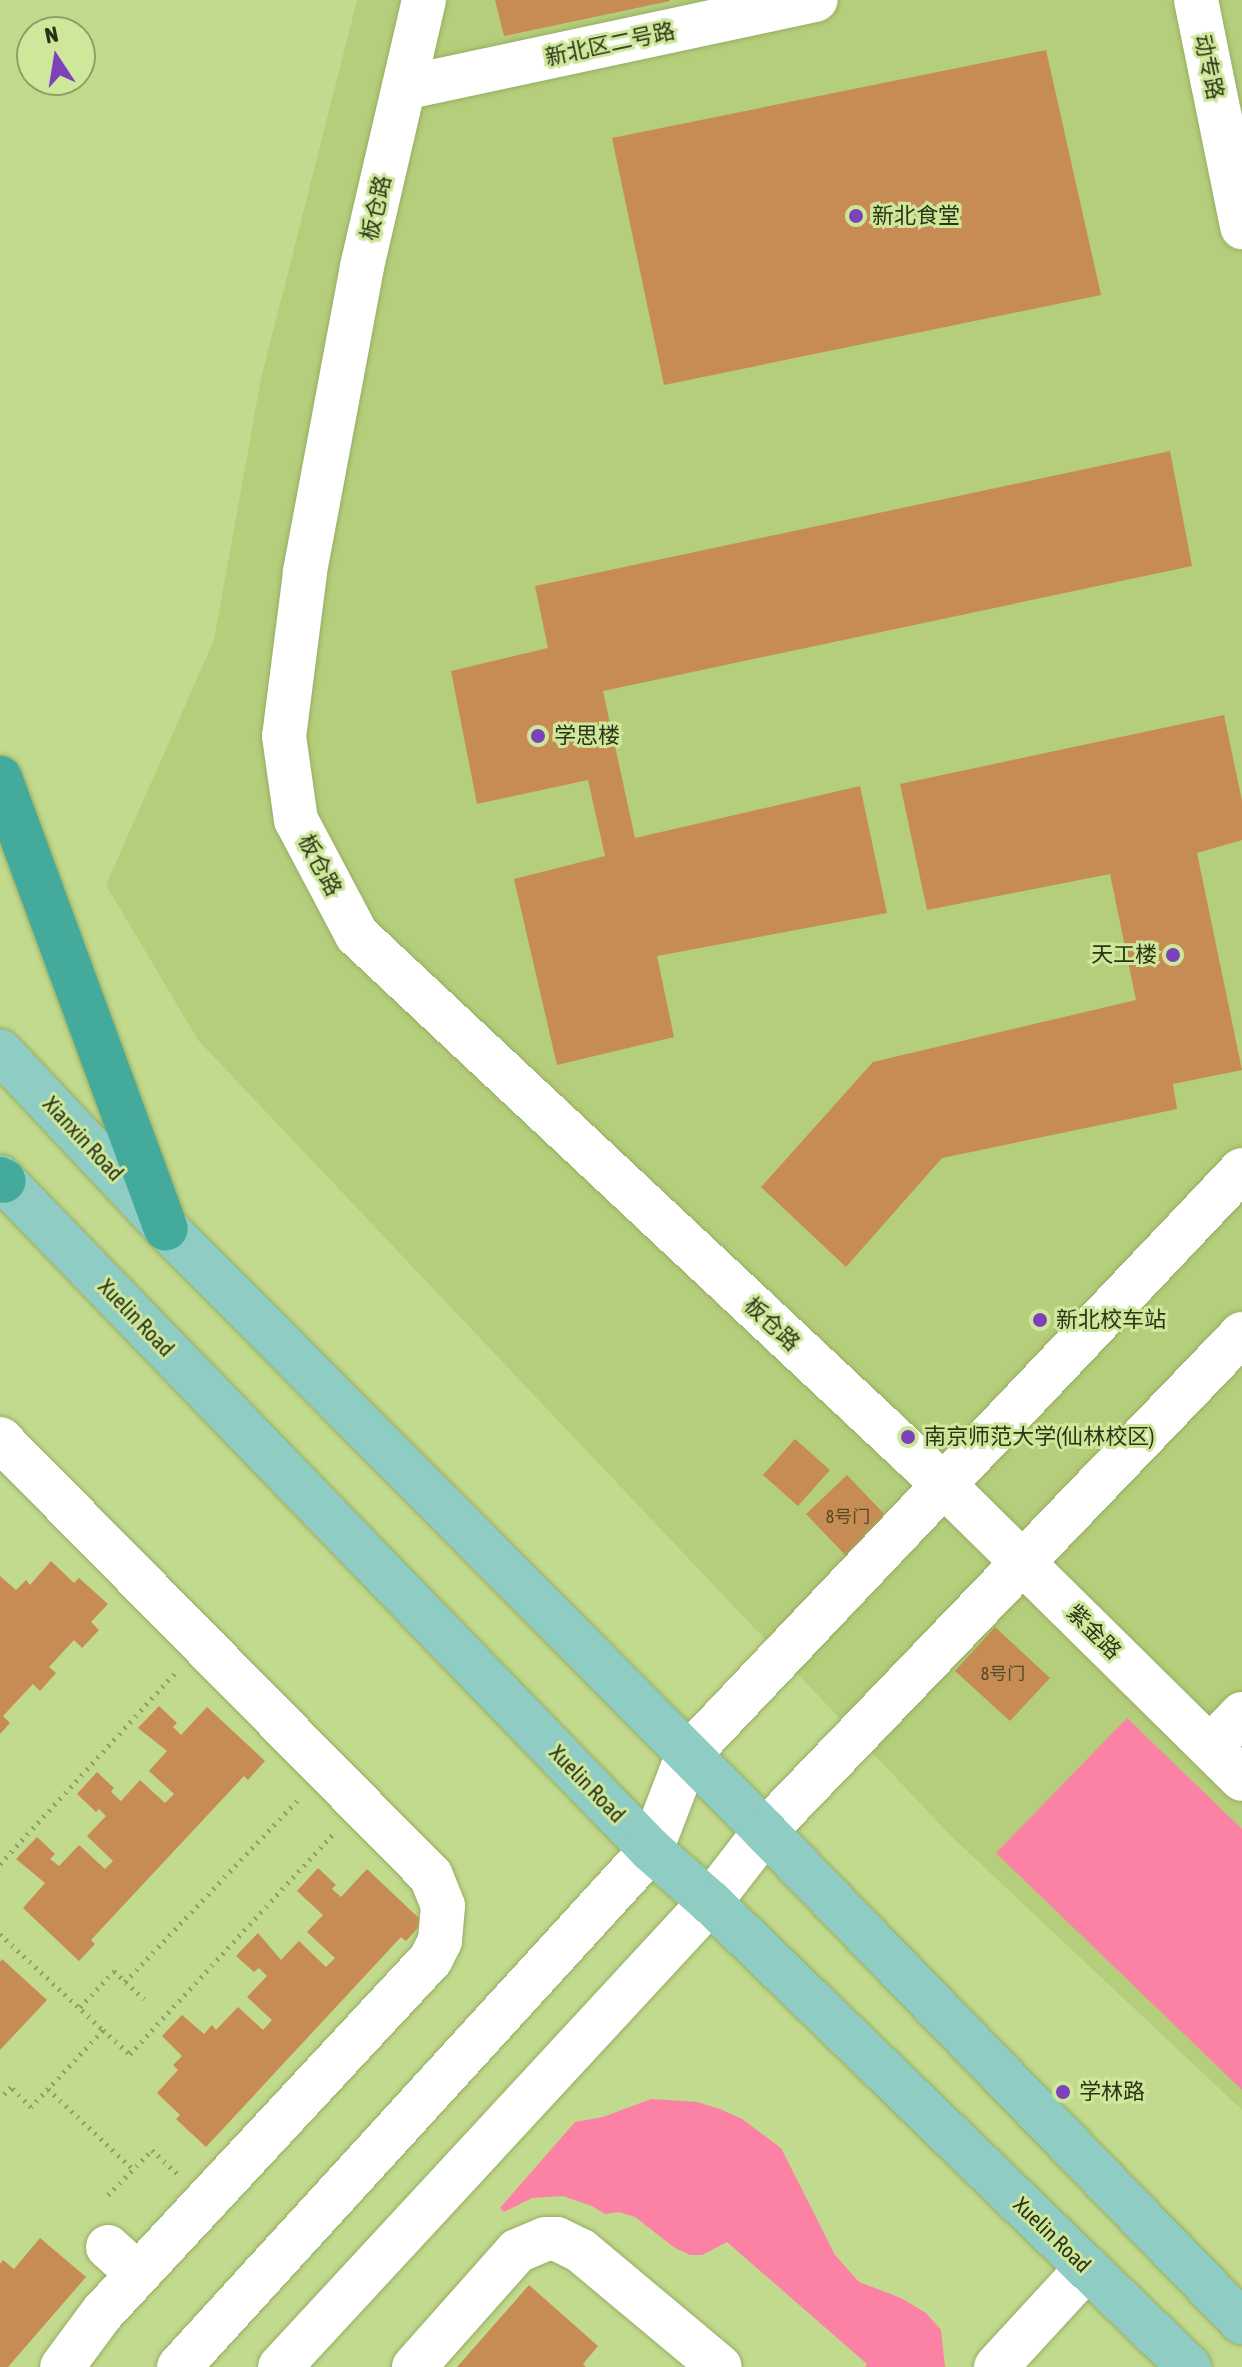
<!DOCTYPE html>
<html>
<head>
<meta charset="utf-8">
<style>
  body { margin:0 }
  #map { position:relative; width:1242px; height:2367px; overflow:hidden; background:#c2da8e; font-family:"Asap Condensed","Noto Sans SC",sans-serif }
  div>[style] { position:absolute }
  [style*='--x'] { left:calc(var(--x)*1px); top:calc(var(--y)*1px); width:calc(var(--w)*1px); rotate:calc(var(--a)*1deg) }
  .built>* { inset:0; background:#b4ce7b }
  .green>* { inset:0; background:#fc82a5 }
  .building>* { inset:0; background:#c78c54 }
  .path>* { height:5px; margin-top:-2.5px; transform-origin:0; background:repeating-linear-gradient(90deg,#8fa266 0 2px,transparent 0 8px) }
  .roads { filter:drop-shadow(0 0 2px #96ad63) drop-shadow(0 0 2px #96ad63) }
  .minor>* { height:44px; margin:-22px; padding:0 22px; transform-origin:22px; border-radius:22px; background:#fff }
  .major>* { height:44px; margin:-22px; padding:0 22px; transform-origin:22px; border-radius:22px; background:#8fccc4 }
  .highway>* { height:44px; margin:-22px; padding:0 22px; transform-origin:22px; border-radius:22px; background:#44aa9c }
  .dots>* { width:22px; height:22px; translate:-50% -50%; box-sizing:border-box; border:4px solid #cfe79b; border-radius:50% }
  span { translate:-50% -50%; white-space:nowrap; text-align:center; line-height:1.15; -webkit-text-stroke:6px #cfe79b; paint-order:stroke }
  .number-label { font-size:18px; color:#524b26 }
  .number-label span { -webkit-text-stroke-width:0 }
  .street-label { font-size:22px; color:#2b3516 }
  .poi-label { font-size:22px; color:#2b3516 }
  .left { translate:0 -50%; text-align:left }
  .right { translate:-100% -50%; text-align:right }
  .north { position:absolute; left:16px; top:16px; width:80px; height:80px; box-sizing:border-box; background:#cfe79b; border:2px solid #8da066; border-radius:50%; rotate:348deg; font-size:22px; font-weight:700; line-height:32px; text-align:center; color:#2b3516 }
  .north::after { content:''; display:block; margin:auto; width:28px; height:36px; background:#7c42b9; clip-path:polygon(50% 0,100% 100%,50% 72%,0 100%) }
</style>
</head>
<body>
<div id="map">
  <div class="built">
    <div style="clip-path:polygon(357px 0,1242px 0,1242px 2110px,950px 1835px,198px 1040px,106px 885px,214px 640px,261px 379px)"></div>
  </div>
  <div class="green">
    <div style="clip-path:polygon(1127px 1718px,1242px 1829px,1242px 2090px,996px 1853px)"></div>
    <div style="clip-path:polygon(651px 2099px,697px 2102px,720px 2109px,742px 2119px,781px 2148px,835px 2255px,859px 2282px,901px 2298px,926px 2313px,941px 2330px,945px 2367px,865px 2367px,867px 2364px,727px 2242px,702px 2255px,690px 2255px,675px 2248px,635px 2217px,619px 2212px,605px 2214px,592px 2206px,563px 2196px,532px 2198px,504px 2212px,500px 2208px,575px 2122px,603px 2117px)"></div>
  </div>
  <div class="building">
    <div style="clip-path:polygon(495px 0,670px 0,670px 1px,504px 36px)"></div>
    <div style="clip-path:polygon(1046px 50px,1101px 295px,664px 385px,612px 138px)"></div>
    <div style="clip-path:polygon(1170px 451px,1192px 566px,603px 691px,635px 838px,860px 786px,887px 913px,657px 956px,674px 1037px,557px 1065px,514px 879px,605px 856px,588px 780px,477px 804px,451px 671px,548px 648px,535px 586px)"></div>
    <div style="clip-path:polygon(1224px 715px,1242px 801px,1242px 840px,1197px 853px,1242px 1070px,1173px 1084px,1177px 1109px,942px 1158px,846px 1267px,761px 1187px,873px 1062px,1136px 1000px,1110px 874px,927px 910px,900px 784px)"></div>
    <div style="clip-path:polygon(795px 1439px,830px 1470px,798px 1506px,763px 1475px)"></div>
    <div style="clip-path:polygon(847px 1475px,890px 1520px,849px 1559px,806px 1514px)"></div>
    <div style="clip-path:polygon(51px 1561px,74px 1583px,79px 1578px,108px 1604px,91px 1622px,99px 1630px,82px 1648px,74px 1640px,49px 1667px,56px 1673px,40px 1691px,33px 1684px,3px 1716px,10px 1723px,0 1734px,0 1576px,16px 1590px,26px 1580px,30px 1585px)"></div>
    <div style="clip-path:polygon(995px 1627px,1050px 1678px,1010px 1721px,955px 1671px)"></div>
    <div style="clip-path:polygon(159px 1706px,177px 1723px,173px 1727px,181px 1735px,207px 1707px,265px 1761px,248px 1780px,244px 1776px,91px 1940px,95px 1944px,79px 1961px,23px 1908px,45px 1883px,16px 1859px,37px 1837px,55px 1854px,50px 1859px,59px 1866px,79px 1845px,105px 1869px,113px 1861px,87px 1836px,106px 1816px,99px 1809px,96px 1812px,77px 1794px,97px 1772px,114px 1788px,111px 1792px,121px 1801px,140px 1780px,165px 1803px,174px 1794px,149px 1771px,167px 1751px,138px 1728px)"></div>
    <div style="clip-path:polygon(318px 1868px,336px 1885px,332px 1889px,341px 1897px,367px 1869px,423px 1922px,406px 1941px,401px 1937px,206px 2147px,176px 2119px,180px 2115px,157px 2093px,178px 2070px,173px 2065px,182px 2056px,162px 2036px,182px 2015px,204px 2034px,212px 2025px,216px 2030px,238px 2007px,263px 2030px,272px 2020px,247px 1997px,267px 1976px,259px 1968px,254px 1972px,236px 1956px,258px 1933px,281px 1960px,299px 1941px,326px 1967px,335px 1958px,307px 1932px,323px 1915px,297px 1891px)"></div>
    <div style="clip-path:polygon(2px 1959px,47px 2000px,0 2050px,0 1962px)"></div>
    <div style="clip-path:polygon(40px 2238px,86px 2277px,8px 2367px,0 2367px,0 2264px,3px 2260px,14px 2269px)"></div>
    <div style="clip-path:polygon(529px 2285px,598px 2346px,583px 2364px,586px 2367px,457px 2367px)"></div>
  </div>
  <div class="path">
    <div style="--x:0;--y:1864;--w:259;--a:-47.5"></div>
    <div style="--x:0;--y:1934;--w:141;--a:43"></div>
    <div style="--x:103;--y:2030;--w:105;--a:133.1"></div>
    <div style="--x:31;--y:2107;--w:28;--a:-135"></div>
    <div style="--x:11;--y:2087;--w:16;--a:135"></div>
    <div style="--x:125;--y:1982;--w:251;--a:-46.5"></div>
    <div style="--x:80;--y:2007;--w:50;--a:-46.6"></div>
    <div style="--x:114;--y:1971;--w:41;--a:43"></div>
    <div style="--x:103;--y:2030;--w:36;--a:42"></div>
    <div style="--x:130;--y:2054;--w:299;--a:-47.3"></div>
    <div style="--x:48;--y:2089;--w:117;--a:43.3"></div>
    <div style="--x:108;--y:2195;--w:63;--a:-45.6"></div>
    <div style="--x:152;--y:2150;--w:35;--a:43"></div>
  </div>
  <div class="roads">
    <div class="minor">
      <div style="--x:424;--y:0;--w:274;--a:103.1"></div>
      <div style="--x:362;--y:267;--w:311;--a:100.6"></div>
      <div style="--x:305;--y:573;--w:164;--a:97.3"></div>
      <div style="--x:284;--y:736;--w:85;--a:81.9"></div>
      <div style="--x:296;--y:820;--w:130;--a:62.1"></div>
      <div style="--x:357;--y:935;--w:806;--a:43.14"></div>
      <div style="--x:945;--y:1486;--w:417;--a:44.6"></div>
      <div style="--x:1196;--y:0;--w:232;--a:78.5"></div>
      <div style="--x:404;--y:88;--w:421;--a:-12.1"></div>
      <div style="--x:0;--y:1439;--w:614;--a:45.4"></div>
      <div style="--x:431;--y:1876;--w:32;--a:68"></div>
      <div style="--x:443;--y:1906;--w:35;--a:95"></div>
      <div style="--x:440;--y:1941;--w:20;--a:117"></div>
      <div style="--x:431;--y:1959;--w:483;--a:132.9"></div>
      <div style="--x:102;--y:2313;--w:67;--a:126.5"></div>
      <div style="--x:1210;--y:1747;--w:46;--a:-45.9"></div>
      <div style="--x:108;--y:2247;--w:40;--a:42"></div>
      <div style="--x:179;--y:2367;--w:700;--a:-47.61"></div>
      <div style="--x:651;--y:1850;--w:101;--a:-69"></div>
      <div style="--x:687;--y:1756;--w:807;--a:-46.56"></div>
      <div style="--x:280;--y:2367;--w:633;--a:-47.24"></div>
      <div style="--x:710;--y:1902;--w:90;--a:-52.2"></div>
      <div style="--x:765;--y:1831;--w:689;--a:-46.18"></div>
      <div style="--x:414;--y:2367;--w:155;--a:-48.4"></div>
      <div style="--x:517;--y:2251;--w:30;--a:-23"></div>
      <div style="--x:545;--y:2239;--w:12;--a:0"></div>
      <div style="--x:557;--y:2239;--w:25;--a:26"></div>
      <div style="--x:580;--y:2250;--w:182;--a:39.9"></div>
      <div style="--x:996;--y:2367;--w:134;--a:-47.4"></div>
    </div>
    <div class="major">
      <div style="--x:0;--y:1051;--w:243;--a:46.8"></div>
      <div style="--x:166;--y:1228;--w:850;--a:45.19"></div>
      <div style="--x:765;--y:1831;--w:685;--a:45.83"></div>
      <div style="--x:0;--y:1177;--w:936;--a:45.95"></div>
      <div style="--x:651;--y:1850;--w:79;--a:41.4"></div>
      <div style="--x:710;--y:1902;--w:668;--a:44.15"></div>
    </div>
    <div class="highway">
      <div style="--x:0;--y:778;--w:480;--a:69.8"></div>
      <div style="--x:0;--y:1179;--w:4;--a:27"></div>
    </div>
  </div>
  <div class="dots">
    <div style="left:856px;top:216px;background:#7c42b9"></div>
    <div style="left:538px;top:736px;background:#7c42b9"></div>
    <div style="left:1173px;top:955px;background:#7c42b9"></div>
    <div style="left:1040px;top:1320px;background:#7c42b9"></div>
    <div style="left:908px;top:1437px;background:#7c42b9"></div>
    <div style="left:1063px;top:2092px;background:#7c42b9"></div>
  </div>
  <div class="number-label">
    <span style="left:848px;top:1517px">8号门</span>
    <span style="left:1003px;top:1674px">8号门</span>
  </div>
  <div class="street-label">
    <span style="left:610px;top:44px;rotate:-12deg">新北区二号路</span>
    <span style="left:1209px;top:67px;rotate:78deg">动专路</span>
    <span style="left:376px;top:208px;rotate:-77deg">板仓路</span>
    <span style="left:320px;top:865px;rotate:62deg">板仓路</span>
    <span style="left:83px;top:1139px;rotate:47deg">Xianxin Road</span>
    <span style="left:136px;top:1318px;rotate:46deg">Xuelin Road</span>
    <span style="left:772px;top:1324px;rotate:43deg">板仓路</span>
    <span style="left:1094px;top:1632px;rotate:45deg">紫金路</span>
    <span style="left:587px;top:1784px;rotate:46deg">Xuelin Road</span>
    <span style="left:1052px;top:2235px;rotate:44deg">Xuelin Road</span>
  </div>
  <div class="poi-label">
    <span class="left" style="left:872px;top:216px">新北食堂</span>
    <span class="left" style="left:554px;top:736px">学思楼</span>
    <span class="right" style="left:1157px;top:955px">天工楼</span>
    <span class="left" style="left:1056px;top:1320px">新北校车站</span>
    <span class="left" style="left:924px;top:1437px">南京师范大学(仙林校区)</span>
    <span class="left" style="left:1079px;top:2092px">学林路</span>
  </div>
  <div class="north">N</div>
</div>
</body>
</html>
